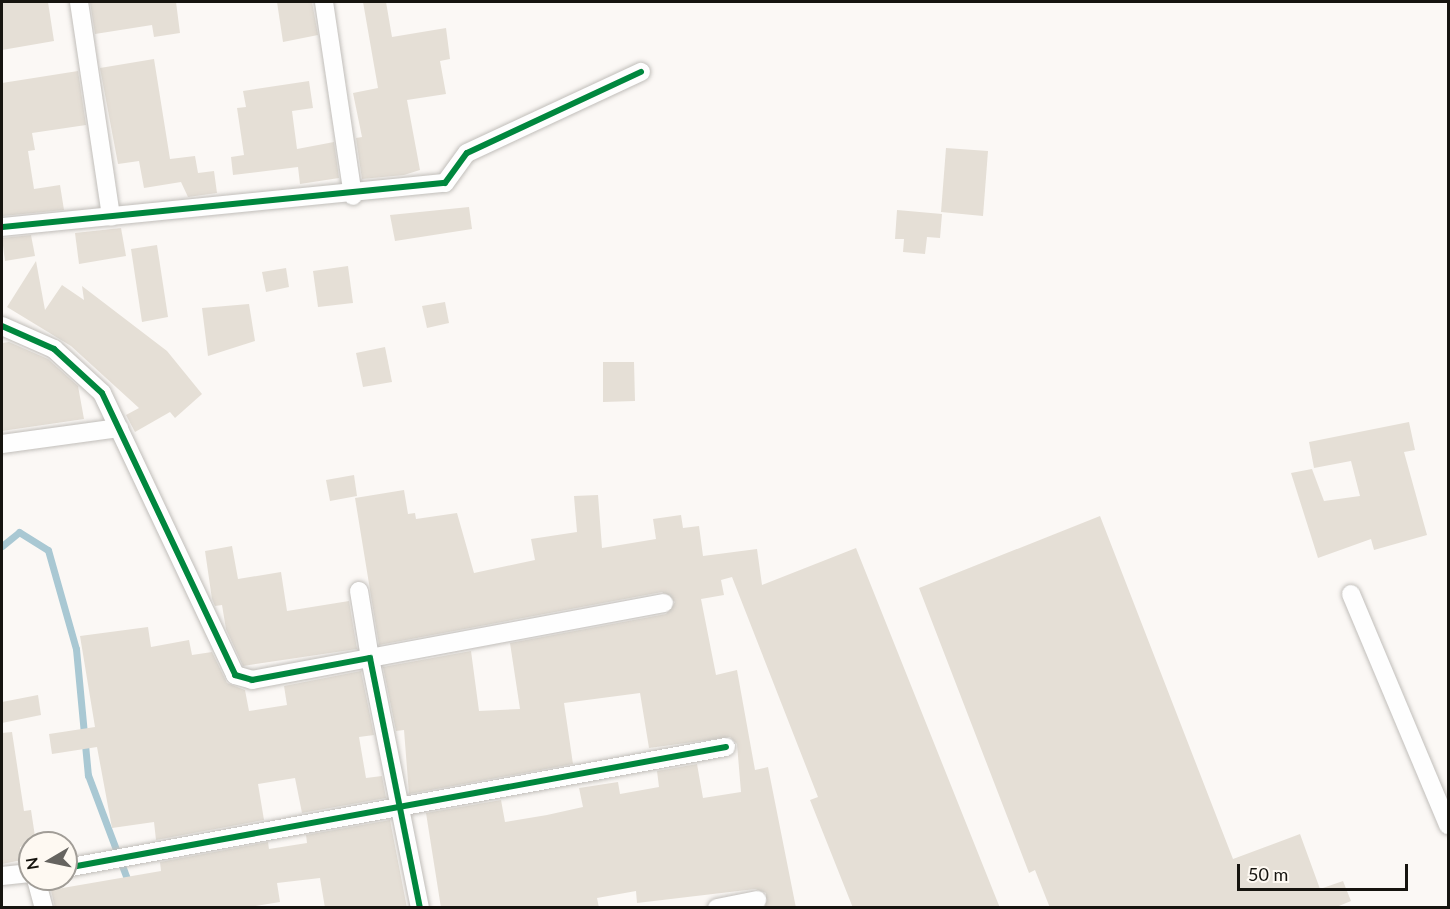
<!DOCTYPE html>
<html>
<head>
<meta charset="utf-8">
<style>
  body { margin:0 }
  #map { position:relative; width:1450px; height:909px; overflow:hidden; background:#fbf8f5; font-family:Lato,sans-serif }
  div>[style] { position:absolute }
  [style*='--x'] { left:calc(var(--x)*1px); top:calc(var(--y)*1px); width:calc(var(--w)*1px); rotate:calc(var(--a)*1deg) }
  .stream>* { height:7px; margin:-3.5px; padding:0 3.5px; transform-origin:3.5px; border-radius:3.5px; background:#a9c8d3 }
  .building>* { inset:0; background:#e5dfd6 }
  .roads { filter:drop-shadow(0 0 2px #c1beba) drop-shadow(0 0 2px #c1beba) }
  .street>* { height:18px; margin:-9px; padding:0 9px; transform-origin:9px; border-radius:9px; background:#fefefe }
  .cycleway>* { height:6px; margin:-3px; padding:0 3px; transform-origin:3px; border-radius:3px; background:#00873e }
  span { translate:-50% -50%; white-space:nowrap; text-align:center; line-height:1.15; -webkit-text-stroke:4.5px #fef9f2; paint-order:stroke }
  .frame { position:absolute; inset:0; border:3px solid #16140f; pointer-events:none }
  .north { position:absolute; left:18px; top:831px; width:60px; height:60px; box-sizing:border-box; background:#fef9f2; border:2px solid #a19d97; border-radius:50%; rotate:261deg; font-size:16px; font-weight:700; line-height:24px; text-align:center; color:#16140f }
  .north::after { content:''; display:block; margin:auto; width:21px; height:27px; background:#666460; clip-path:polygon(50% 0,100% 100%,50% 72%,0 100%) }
  .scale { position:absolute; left:1237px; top:864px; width:171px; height:27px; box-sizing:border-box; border:3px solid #16140f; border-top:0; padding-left:8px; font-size:18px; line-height:21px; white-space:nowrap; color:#16140f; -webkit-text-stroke:4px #fef9f2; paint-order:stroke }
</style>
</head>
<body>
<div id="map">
  <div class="stream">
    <div style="--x:2;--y:546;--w:22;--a:-39"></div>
    <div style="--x:19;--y:532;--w:34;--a:32"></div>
    <div style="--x:48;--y:550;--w:103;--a:74.2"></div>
    <div style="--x:76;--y:649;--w:127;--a:84.6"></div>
    <div style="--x:88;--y:775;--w:116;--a:69.4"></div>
  </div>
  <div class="building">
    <div style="clip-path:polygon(2px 2px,48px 2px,54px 41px,2px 50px)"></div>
    <div style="clip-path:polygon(90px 2px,176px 2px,180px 33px,154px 37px,152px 25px,95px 34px)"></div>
    <div style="clip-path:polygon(277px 2px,312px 2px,318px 35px,283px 42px)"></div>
    <div style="clip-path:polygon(363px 2px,386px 2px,392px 37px,446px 28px,450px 59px,440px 61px,446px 94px,407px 100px,420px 170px,404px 175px,362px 179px,356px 138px,362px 137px,353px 93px,378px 88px)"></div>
    <div style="clip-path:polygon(154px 59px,170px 159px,195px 156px,198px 173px,214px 171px,217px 193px,188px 197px,181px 182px,144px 188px,139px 161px,118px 164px,100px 68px)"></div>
    <div style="clip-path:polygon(78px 71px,86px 125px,32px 133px,35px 150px,28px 151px,34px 189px,60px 185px,64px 210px,2px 216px,2px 83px)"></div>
    <div style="clip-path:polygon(309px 81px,313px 108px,292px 111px,297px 149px,334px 142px,339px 178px,300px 184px,298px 167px,233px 175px,231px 157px,244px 155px,237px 108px,246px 107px,243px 91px)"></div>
    <div style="clip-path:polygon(946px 148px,988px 151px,983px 216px,941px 212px)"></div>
    <div style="clip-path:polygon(469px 207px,472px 229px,395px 241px,390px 215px)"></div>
    <div style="clip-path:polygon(897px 210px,942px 214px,940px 238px,927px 237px,925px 254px,903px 252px,904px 239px,895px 239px)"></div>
    <div style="clip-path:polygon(121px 228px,126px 256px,79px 264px,75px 233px)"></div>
    <div style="clip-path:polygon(31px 235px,35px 256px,5px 261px,2px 238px)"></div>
    <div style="clip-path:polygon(157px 245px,168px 317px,142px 322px,131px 249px)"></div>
    <div style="clip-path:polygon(36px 261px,45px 310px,62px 285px,84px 300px,82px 286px,167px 351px,202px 394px,175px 418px,170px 412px,135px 432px,126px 415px,139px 408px,71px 346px,7px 307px)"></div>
    <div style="clip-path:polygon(348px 266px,353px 303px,318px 307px,313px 271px)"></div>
    <div style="clip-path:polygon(286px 268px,289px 287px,266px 292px,262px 272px)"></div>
    <div style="clip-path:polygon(445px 302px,449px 323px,427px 328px,422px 306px)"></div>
    <div style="clip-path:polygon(249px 304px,255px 341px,208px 356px,202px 308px)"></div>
    <div style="clip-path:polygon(9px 342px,48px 359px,78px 386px,84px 419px,2px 431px,2px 343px)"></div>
    <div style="clip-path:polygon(385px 347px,392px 382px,363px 387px,356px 353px)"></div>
    <div style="clip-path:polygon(603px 362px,634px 362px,635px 401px,603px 402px)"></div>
    <div style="clip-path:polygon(1409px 422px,1415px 450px,1404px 452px,1427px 535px,1374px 550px,1371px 539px,1318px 558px,1291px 473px,1312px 469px,1324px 501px,1360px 496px,1351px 461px,1314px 468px,1309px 442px)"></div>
    <div style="clip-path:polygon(354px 475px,357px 496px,330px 501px,326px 480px)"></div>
    <div style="clip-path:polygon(404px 490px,408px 514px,415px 513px,416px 519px,457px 513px,474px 573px,535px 560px,531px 539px,577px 532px,574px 496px,598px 495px,602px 548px,656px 539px,653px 519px,681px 515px,683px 528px,699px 526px,703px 556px,757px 549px,762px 585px,856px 548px,1000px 908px,853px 908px,810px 800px,818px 797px,732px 577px,721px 580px,724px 595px,701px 599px,716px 675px,737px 670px,755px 770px,768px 767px,796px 908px,765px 908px,766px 893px,755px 889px,637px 903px,636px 891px,597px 898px,599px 908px,441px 908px,426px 813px,501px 800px,505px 822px,547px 815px,583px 807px,579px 788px,618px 782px,620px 794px,659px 787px,657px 771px,697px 764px,703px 798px,741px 792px,737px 744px,730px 737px,649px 748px,640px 693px,564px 703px,573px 764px,409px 794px,404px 730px,396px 731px,383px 667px,471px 651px,479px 711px,520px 709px,510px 643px,666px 614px,675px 602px,662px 592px,379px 645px,355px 498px)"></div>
    <div style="clip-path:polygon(1100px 516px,1233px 859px,1300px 834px,1320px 889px,1343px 881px,1351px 901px,1334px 908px,1050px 908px,1035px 870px,1029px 873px,919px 588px)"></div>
    <div style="clip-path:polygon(232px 546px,238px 579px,281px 572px,287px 611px,349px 601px,357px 649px,243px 666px,226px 629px,222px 605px,215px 606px,212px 599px,205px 551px)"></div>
    <div style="clip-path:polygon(148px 627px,151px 647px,189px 640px,192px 655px,212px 652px,227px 683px,245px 690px,249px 711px,287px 705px,284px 686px,361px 671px,374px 735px,359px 737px,366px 778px,382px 776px,386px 798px,302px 813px,295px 778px,258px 784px,264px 820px,156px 840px,154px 822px,112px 828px,97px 747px,52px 754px,49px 734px,95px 727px,80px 636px)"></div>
    <div style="clip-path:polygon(38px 695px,41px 715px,2px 723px,2px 702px)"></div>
    <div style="clip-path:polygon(12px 732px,24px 811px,31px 810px,36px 843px,20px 847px,22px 860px,2px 864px,2px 733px)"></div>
    <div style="clip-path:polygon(390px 820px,407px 908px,325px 908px,320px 878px,277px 883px,280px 902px,244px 908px,55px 908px,51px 890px,161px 871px,160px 862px,268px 842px,269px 849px,307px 843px,306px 835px)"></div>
  </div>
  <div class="roads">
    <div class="street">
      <div style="--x:79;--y:2;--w:217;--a:81.5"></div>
      <div style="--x:324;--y:2;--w:196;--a:81.5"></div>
      <div style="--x:2;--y:227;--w:445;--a:-5.7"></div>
      <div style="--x:445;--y:183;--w:37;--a:-54"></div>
      <div style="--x:467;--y:153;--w:192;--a:-25"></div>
      <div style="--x:2;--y:326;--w:57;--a:23.9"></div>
      <div style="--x:54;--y:349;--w:65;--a:42.5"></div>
      <div style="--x:102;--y:393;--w:312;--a:64.7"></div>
      <div style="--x:235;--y:675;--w:18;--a:16"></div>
      <div style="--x:252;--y:680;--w:120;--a:-10.6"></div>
      <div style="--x:370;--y:658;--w:255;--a:78.7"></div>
      <div style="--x:2;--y:444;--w:118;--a:-7.8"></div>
      <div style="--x:359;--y:591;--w:68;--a:80.7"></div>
      <div style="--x:370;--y:658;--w:299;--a:-10.6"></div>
      <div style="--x:1351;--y:594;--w:251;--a:67.2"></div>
      <div style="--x:66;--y:868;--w:671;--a:-10.39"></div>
      <div style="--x:2;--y:876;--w:28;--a:-6"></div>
      <div style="--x:36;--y:879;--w:30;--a:75"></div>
      <div style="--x:717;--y:908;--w:41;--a:-11.3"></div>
    </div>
  </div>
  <div class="cycleway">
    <div style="--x:2;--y:227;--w:445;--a:-5.7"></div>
    <div style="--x:445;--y:183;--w:37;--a:-54"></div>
    <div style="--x:467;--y:153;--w:192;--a:-25"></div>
    <div style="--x:2;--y:326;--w:57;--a:23.9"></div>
    <div style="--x:54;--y:349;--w:65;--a:42.5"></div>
    <div style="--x:102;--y:393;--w:312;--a:64.7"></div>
    <div style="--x:235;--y:675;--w:18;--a:16"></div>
    <div style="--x:252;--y:680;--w:120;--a:-10.6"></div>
    <div style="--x:370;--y:658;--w:255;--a:78.7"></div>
    <div style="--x:66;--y:868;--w:671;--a:-10.39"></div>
  </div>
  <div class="frame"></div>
  <div class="north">N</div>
  <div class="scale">50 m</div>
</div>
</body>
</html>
